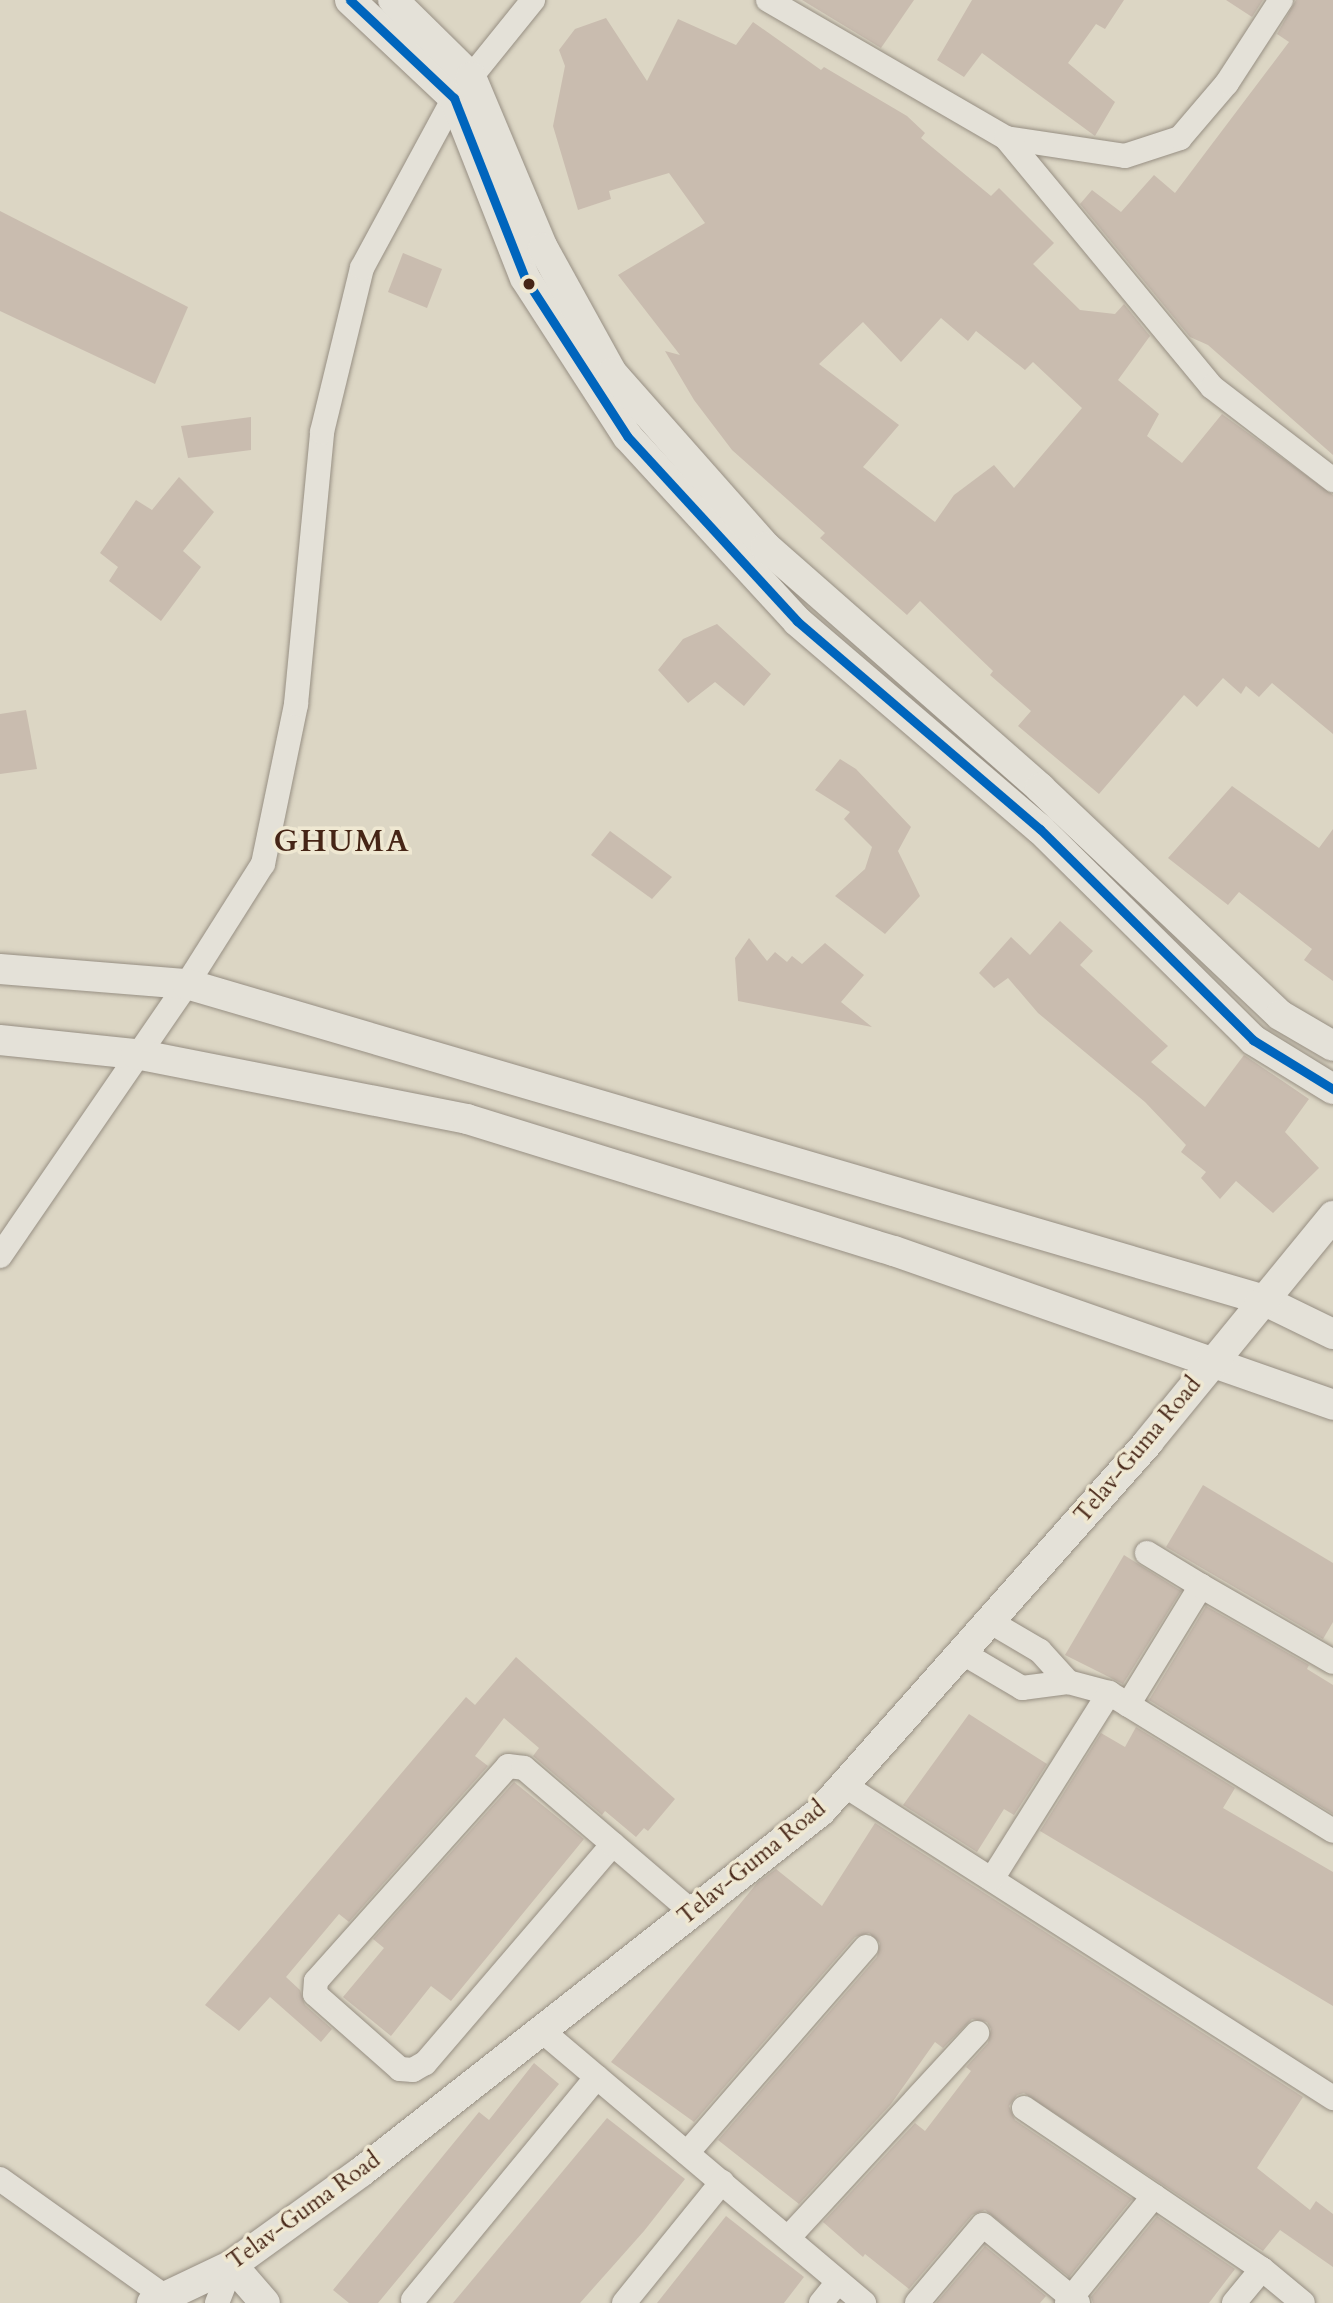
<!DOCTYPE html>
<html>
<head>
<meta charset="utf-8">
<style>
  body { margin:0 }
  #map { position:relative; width:1333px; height:2303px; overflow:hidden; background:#dcd6c4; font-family:Cardo,serif }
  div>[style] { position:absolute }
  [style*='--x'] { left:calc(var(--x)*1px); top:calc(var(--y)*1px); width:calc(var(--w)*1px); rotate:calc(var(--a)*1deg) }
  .building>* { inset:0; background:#c9bcaf }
  .roads { filter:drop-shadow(0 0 2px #978f83) drop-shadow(0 0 2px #978f83) }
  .minor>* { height:24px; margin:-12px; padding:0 12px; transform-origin:12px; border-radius:12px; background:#e4e1d8 }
  .tertiary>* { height:30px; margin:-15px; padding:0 15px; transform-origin:15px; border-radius:15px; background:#e4e1d8 }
  .bus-1>* { height:9px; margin:-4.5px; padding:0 4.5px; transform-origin:4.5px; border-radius:4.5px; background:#0065bd }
  .dots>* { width:19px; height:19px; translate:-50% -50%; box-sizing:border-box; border:4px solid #efe8d2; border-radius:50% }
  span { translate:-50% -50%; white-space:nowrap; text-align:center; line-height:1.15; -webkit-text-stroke:7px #efe8d2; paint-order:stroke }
  .street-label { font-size:23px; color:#462516 }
  .district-label { font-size:30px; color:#462516; font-weight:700; letter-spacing:2px }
</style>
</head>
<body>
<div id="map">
  <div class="building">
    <div style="clip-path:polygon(802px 0,914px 0,881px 48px)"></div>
    <div style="clip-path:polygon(972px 0,1124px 0,1105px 29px,1096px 24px,1068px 63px,1115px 102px,1095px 136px,982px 53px,964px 77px,937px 60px)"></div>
    <div style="clip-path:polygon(1226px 0,1263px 0,1252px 17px)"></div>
    <div style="clip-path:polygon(1296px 0,1333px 0,1333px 455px,1208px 345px,1190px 337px,1080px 204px,1092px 190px,1121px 212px,1154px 175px,1175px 193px,1289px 42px,1277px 34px)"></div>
    <div style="clip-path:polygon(evenodd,606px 18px,647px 81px,678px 19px,736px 45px,753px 22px,821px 70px,824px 67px,907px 116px,925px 133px,921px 138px,991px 196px,999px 188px,1054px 243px,1033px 264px,1080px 310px,1115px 314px,1124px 304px,1150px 336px,1118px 380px,1159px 414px,1147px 436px,1182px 463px,1222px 414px,1333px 495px,1333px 734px,1272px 683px,1259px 697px,1246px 686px,1241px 694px,1223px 678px,1197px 707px,1184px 695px,1099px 794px,1018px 726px,1031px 711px,990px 675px,993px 671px,920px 601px,907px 615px,820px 538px,825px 533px,732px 450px,694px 400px,665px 351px,680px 355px,618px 275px,705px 223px,669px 173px,609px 191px,611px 199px,578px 210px,553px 126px,565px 66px,559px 50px,575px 29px,606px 18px,941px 318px,968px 341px,976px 331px,1025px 370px,1033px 362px,1082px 408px,1014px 488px,994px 465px,954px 495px,935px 522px,863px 467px,899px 425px,819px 364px,863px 322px,901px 362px,941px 318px)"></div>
    <div style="clip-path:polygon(0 211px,188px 307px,155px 384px,0 311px)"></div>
    <div style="clip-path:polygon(403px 253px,442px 269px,427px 308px,388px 292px)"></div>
    <div style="clip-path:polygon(251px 417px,251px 450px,188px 458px,181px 426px)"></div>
    <div style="clip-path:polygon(179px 477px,214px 512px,183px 551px,201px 567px,161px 621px,109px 581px,118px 567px,100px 553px,136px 500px,152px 510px)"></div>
    <div style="clip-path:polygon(717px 624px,771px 674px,744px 706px,715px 682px,688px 703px,658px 670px,683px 639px)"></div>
    <div style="clip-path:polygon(26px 710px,37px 769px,0 774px,0 714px)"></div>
    <div style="clip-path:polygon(840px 759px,856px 769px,911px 827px,898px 851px,920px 896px,885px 934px,835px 896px,865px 869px,872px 847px,844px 819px,850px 812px,815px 790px)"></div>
    <div style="clip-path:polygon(1232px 786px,1319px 848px,1333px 829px,1333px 981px,1304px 960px,1312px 949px,1239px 892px,1228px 905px,1168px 858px)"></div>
    <div style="clip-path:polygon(610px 831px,672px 877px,652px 899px,591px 855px)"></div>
    <div style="clip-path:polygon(1060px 921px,1093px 951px,1080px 965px,1168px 1046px,1151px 1062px,1205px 1107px,1244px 1055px,1309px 1099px,1285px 1132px,1319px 1168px,1273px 1213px,1236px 1181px,1220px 1199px,1201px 1178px,1206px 1172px,1181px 1152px,1186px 1145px,1145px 1102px,1038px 1013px,1008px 978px,994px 988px,979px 973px,1011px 937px,1030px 955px)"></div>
    <div style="clip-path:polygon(749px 938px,767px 961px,775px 952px,787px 962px,792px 956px,802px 964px,825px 943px,864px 975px,841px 1002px,872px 1027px,738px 1001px,735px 958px)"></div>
    <div style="clip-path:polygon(1203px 1485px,1333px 1563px,1333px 1622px,1323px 1639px,1166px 1547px)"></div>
    <div style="clip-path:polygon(1124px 1555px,1181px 1591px,1123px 1684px,1065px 1655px)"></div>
    <div style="clip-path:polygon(1206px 1606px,1309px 1665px,1307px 1669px,1333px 1685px,1333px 1814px,1149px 1700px)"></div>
    <div style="clip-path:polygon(516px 1657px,675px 1799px,648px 1831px,644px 1828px,636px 1837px,605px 1811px,602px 1815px,533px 1756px,539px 1748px,504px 1718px,475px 1756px,488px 1766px,349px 1922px,339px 1914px,286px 1977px,300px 1990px,305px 2005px,332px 2029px,321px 2042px,270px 1997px,239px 2031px,205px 2005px,466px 1697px,475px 1705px)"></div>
    <div style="clip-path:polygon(969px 1714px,1047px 1764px,1014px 1815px,1004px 1809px,977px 1852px,903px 1805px)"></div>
    <div style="clip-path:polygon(1136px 1727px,1235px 1788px,1223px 1808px,1333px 1872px,1333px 2006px,1040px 1831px,1101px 1733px,1125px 1747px)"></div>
    <div style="clip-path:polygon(514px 1782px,584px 1839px,451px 2001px,431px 1986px,391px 2036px,343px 1997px,384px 1948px,373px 1939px)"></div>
    <div style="clip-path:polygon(875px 1823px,1303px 2097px,1257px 2168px,1310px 2210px,1316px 2201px,1333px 2214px,1333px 2267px,1280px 2230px,1263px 2251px,1024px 2093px,1017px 2095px,1009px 2106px,1015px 2120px,1132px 2199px,1069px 2277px,985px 2210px,972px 2215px,909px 2289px,865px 2254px,863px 2257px,823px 2222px,915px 2123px,925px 2131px,971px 2071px,966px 2067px,988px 2043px,991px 2029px,987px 2022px,972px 2019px,943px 2048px,935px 2042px,891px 2104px,799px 2204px,718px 2140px,877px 1957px,880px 1943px,869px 1933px,855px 1937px,694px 2122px,611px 2062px,757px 1883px,776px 1869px,822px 1906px)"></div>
    <div style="clip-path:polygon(534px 2063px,559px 2084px,378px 2303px,349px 2303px,333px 2290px,479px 2112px,489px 2120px)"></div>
    <div style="clip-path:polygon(607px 2118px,685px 2179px,644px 2231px,580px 2303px,453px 2303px)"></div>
    <div style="clip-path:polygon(726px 2216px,804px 2277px,784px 2303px,657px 2303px)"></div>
    <div style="clip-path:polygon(1157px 2216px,1235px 2269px,1209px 2303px,1093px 2303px,1091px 2297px)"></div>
    <div style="clip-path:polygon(985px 2246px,1046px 2296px,1040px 2303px,936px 2303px)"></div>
  </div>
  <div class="roads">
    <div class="minor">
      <div style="--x:768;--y:0;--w:275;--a:30.1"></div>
      <div style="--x:1006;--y:138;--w:120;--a:8.6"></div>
      <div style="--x:1125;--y:156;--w:58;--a:-18.1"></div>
      <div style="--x:1180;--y:138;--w:72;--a:-49.5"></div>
      <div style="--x:1227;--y:83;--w:99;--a:-57"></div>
      <div style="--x:1006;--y:138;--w:323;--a:50.4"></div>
      <div style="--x:1212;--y:387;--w:153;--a:37.5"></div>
      <div style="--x:0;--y:1256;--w:330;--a:-55.5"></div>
      <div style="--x:187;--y:984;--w:142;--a:-57.7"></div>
      <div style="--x:263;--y:864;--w:163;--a:-78.3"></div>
      <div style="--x:296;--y:704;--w:273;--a:-84.5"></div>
      <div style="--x:322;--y:432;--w:169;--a:-76.3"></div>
      <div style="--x:362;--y:268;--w:193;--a:-61.6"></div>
      <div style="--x:454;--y:98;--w:126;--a:-51.1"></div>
      <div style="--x:1147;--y:1553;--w:63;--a:31.4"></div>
      <div style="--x:989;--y:1621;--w:59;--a:30.5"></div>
      <div style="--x:1040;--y:1651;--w:42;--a:47.9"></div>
      <div style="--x:961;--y:1652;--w:71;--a:30.5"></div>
      <div style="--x:1022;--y:1688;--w:46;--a:-7.4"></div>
      <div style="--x:1068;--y:1682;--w:42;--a:15"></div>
      <div style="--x:1109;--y:1693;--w:263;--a:31.6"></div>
      <div style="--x:1128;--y:1705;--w:140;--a:-58.5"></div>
      <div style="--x:1201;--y:1586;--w:152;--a:29.9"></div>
      <div style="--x:844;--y:1785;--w:581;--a:32.62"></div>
      <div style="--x:613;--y:1844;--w:289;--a:130.6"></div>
      <div style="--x:425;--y:2063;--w:14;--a:150"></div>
      <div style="--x:413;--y:2070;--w:13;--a:-176"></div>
      <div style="--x:400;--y:2069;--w:113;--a:-138.6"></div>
      <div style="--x:315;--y:1994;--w:13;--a:-86"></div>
      <div style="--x:316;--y:1981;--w:288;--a:-48.2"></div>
      <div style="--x:508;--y:1766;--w:16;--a:7"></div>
      <div style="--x:524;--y:1768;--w:221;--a:40.6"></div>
      <div style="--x:992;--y:1879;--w:220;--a:-57.8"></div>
      <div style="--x:541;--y:2030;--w:423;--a:40.2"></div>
      <div style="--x:1024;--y:2108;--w:287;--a:34.1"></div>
      <div style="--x:1262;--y:2269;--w:44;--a:129.5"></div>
      <div style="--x:687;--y:2153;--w:273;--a:-49"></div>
      <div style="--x:0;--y:2179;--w:201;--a:35.5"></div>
      <div style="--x:788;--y:2238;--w:279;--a:-47.3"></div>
      <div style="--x:1262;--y:2269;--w:53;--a:39.7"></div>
      <div style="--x:413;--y:2300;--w:289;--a:-50.5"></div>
      <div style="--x:217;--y:2303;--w:41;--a:-68.5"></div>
      <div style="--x:624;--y:2303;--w:156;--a:-51"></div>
      <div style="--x:821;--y:2303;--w:27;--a:-51"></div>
      <div style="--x:917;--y:2303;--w:102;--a:-49.8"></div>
      <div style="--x:983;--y:2225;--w:123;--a:39.4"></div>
      <div style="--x:1067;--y:2303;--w:138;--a:-50.9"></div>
    </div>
    <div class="tertiary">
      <div style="--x:350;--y:0;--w:143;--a:43.3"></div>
      <div style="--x:454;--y:98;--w:193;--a:68.5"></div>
      <div style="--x:525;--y:278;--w:189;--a:57.1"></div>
      <div style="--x:628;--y:437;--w:250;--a:47.4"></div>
      <div style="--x:797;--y:621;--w:320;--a:40.6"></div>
      <div style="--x:1040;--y:829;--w:300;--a:44.7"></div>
      <div style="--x:1253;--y:1040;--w:94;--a:31.5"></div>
      <div style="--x:393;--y:0;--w:110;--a:44.6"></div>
      <div style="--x:471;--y:77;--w:186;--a:67.2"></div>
      <div style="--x:543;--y:248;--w:143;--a:61.1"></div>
      <div style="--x:612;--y:373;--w:232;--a:48.5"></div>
      <div style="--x:766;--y:547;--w:365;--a:41.3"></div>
      <div style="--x:1040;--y:788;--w:330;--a:43.4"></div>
      <div style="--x:1280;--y:1015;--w:61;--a:30.3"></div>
      <div style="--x:0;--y:969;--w:188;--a:4.6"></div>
      <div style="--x:187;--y:984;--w:1119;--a:16.35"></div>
      <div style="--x:1261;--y:1299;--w:80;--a:25.9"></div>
      <div style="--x:0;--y:1040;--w:137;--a:5.9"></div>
      <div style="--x:136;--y:1054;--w:337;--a:11.1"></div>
      <div style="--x:467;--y:1119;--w:447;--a:17.2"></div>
      <div style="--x:894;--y:1251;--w:465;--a:19.3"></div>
      <div style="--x:232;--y:2265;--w:50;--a:49"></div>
      <div style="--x:152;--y:2303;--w:89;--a:-25.4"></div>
      <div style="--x:232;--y:2265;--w:159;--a:-35.8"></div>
      <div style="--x:361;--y:2172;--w:585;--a:-38.12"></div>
      <div style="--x:821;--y:1811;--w:494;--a:-48.4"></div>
      <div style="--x:1149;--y:1441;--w:291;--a:-50.7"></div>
    </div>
  </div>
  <div class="bus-1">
    <div style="--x:350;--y:0;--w:143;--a:43.3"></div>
    <div style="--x:454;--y:98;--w:193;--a:68.5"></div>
    <div style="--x:525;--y:278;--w:189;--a:57.1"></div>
    <div style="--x:628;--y:437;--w:250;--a:47.4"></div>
    <div style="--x:797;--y:621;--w:320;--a:40.6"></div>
    <div style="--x:1040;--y:829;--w:300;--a:44.7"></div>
    <div style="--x:1253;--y:1040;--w:94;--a:31.5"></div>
  </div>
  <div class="dots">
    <div style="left:529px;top:284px;background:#462516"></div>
  </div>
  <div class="street-label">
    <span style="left:1138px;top:1450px;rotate:-50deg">Telav-Guma Road</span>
    <span style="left:752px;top:1863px;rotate:-39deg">Telav-Guma Road</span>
    <span style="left:304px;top:2211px;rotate:-36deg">Telav-Guma Road</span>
  </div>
  <div class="district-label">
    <span style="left:342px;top:842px">GHUMA</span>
  </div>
</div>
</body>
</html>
